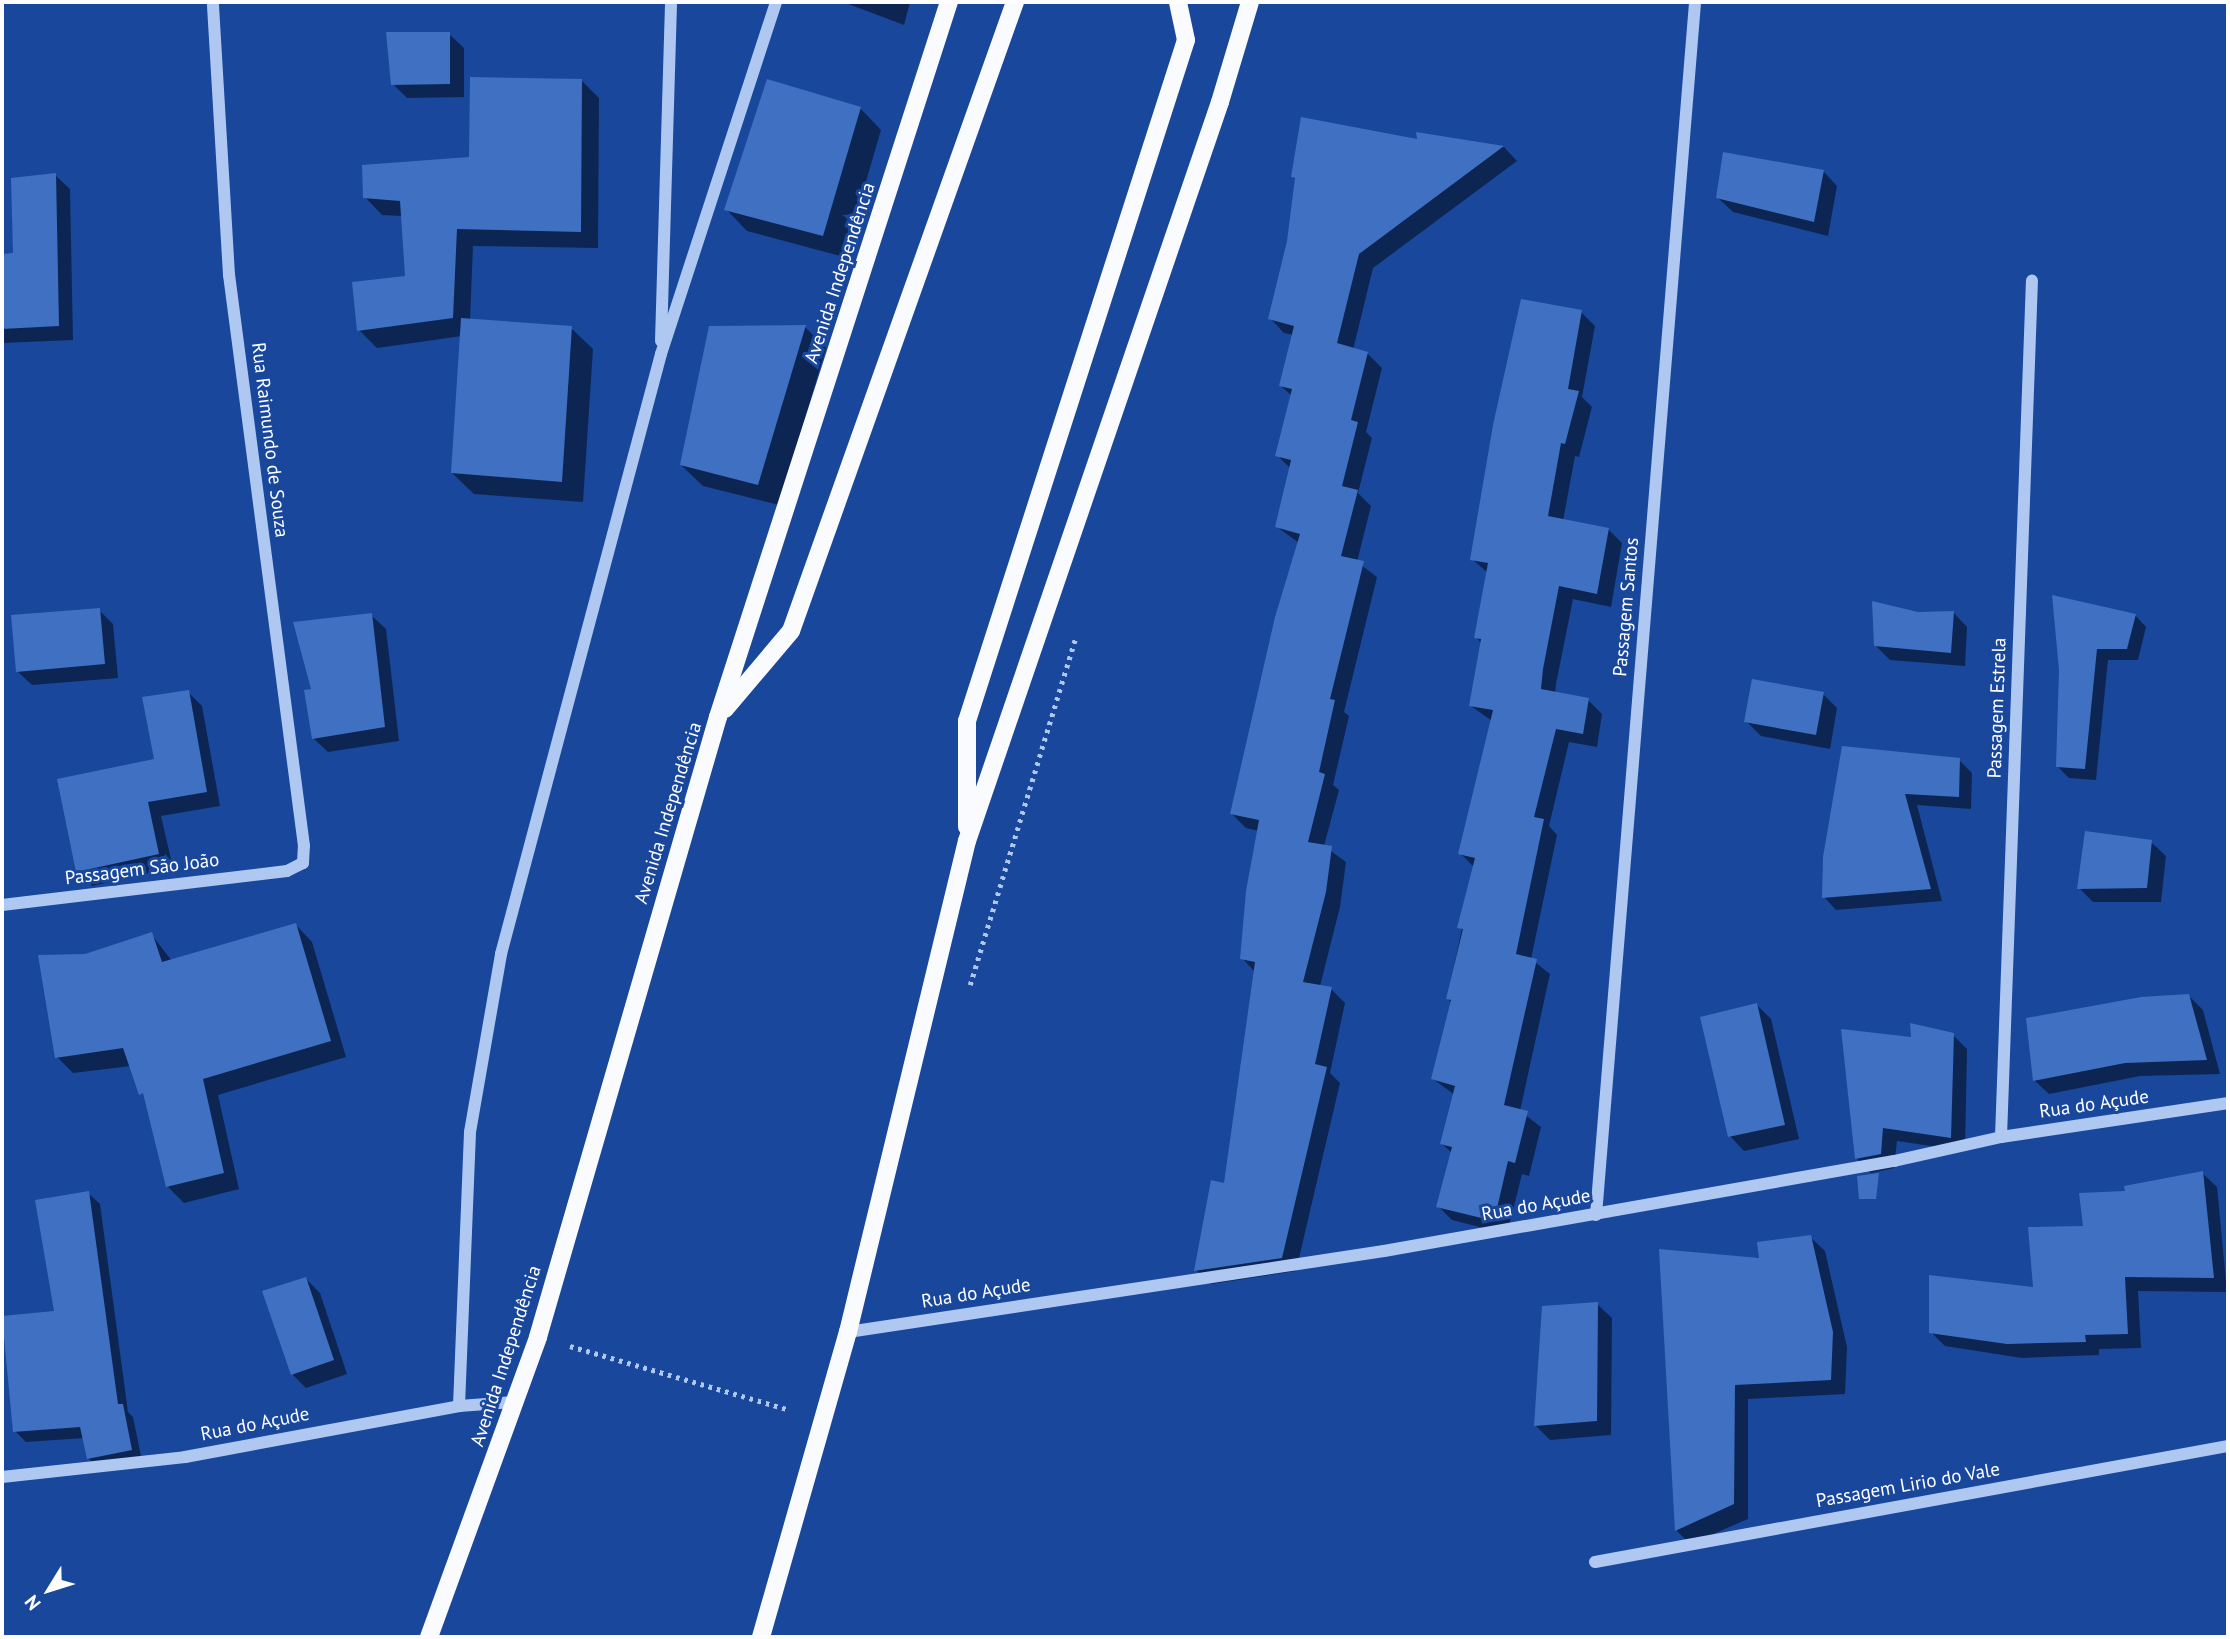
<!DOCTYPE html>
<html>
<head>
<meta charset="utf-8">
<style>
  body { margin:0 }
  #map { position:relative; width:2230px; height:1639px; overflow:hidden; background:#18479c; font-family:"PT Sans",sans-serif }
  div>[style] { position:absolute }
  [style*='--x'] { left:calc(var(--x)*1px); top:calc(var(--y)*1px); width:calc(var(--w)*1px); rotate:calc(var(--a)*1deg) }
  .shadow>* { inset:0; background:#0007 }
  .building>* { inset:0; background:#4070c2 }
  .path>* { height:4.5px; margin-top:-2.25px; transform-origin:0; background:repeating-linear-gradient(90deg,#afc8f2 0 3.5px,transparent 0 8.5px) }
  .minor>* { height:12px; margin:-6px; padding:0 6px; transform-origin:6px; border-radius:6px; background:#afc8f2 }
  .major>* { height:18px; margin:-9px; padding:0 9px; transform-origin:9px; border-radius:9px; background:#fafbff }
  span { translate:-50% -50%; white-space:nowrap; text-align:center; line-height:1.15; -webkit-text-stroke:6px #18479c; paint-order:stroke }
  .street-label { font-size:19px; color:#fff }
  .frame { position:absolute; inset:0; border:4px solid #fff; pointer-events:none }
  .north { position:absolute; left:14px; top:1555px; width:70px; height:70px; -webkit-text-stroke:5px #18479c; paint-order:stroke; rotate:232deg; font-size:19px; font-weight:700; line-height:28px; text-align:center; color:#fff }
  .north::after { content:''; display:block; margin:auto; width:24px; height:32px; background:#fff; clip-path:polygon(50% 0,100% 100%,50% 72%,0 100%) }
</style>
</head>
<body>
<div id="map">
  <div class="shadow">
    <div style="clip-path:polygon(843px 2px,910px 2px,904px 25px)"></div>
    <div style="clip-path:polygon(449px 34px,464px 48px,464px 97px,407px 98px,393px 84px)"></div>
    <div style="clip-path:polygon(582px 81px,599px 98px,598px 248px,473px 246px,470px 321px,571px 328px,593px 349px,583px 502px,474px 494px,452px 473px,462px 336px,377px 348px,359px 330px,407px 278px,403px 216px,382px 215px,365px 197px,471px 158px)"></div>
    <div style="clip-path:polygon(860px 108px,881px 130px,844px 257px,747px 231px,726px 209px)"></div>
    <div style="clip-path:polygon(1418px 134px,1504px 147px,1517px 161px,1373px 268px,1353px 350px,1367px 353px,1382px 368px,1366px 432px,1372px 438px,1358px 493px,1371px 506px,1357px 562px,1377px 577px,1344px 712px,1349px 716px,1333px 785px,1339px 790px,1324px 846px,1346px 862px,1340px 907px,1320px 986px,1331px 989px,1345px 1003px,1330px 1073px,1340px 1083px,1296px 1271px,1211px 1284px,1196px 1270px,1226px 1185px,1255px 972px,1242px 958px,1259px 831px,1246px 828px,1232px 814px,1299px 543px,1277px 527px,1291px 469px,1277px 455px,1292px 396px,1281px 386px,1294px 335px,1284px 333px,1270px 318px,1289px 241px,1297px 181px,1293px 177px,1418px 141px)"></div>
    <div style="clip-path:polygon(1823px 171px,1837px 186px,1828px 236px,1733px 212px,1718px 198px)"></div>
    <div style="clip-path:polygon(55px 175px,70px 189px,73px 340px,2px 343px,2px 256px,14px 255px)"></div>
    <div style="clip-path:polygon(1581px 312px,1595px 326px,1582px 397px,1592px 407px,1579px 457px,1575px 456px,1563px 521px,1608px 529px,1622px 543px,1611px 607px,1573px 599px,1556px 684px,1555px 694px,1588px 700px,1602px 714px,1597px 747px,1569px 742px,1549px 826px,1557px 835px,1531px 959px,1550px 974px,1520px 1111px,1541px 1127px,1529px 1176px,1522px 1174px,1507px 1234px,1452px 1220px,1438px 1206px,1452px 1153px,1442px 1144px,1455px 1095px,1433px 1079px,1452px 1003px,1447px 998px,1475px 868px,1460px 853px,1492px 721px,1471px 706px,1482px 644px,1476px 637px,1488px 573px,1472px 559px)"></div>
    <div style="clip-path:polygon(805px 327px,826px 348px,779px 505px,703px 486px,681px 465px)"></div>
    <div style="clip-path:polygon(99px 610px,113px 624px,118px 678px,32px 685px,17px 671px)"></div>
    <div style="clip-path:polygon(1953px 612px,1967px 627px,1965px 666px,1890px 660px,1875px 645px)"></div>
    <div style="clip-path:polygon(371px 615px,386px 629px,399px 741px,328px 752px,313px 738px,313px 691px)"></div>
    <div style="clip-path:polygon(2135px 615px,2146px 627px,2138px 660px,2108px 660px,2096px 780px,2069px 778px,2058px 767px,2060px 670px)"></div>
    <div style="clip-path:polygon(188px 692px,202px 706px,220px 806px,161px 816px,173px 868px,92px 886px,78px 871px,156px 760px)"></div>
    <div style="clip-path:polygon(1823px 694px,1837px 708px,1830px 749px,1761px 736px,1746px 721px)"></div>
    <div style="clip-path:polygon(1844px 748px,1959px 760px,1972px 773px,1971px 809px,1917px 805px,1942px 901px,1836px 910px,1824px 897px)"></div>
    <div style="clip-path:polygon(2151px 842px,2166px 856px,2161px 902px,2093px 902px,2079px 888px)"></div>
    <div style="clip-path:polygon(296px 925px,312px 942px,346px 1057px,218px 1095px,239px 1189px,184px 1203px,167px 1186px,147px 1100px,131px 1066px,73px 1073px,57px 1057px,85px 956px,151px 934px,172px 961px)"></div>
    <div style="clip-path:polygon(2189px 996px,2203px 1010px,2220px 1074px,2140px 1076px,2049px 1094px,2034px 1080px)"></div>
    <div style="clip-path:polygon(1757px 1005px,1771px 1019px,1799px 1139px,1744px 1151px,1730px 1136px)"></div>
    <div style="clip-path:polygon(1953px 1035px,1967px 1049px,1965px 1151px,1897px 1141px,1894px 1168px,1871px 1173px,1856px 1158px,1912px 1038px)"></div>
    <div style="clip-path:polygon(2202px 1173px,2217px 1187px,2227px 1292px,2138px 1291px,2141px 1348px,2099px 1349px,2099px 1355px,2022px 1358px,1945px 1346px,1931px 1332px,2035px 1289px,2085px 1227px,2127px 1193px)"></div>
    <div style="clip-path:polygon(88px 1193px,100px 1204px,128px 1412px,133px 1417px,142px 1461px,100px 1469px,88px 1458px,84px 1438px,26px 1442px,15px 1431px,56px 1313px)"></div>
    <div style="clip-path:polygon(1810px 1237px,1825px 1251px,1847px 1347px,1845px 1394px,1748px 1399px,1748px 1519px,1690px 1544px,1676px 1530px,1761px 1260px)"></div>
    <div style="clip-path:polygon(306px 1279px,320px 1293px,347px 1374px,306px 1388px,292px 1374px)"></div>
    <div style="clip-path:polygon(1597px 1304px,1612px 1318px,1611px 1435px,1550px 1440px,1536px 1426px)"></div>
  </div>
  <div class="building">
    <div style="clip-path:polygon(386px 32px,450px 32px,450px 84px,391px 85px)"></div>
    <div style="clip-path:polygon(470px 77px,582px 79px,581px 232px,457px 229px,453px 318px,357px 331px,352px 282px,405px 276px,400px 201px,363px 198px,362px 165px,469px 157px)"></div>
    <div style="clip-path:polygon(767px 79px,861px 107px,823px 236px,724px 210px)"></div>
    <div style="clip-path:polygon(1301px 117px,1417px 139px,1416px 132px,1504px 146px,1359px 254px,1337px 343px,1368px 352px,1351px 420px,1358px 422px,1342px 486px,1358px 490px,1341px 556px,1364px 561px,1330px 699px,1335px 700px,1319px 772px,1325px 774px,1308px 842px,1332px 846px,1326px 892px,1303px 982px,1332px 987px,1315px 1064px,1327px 1067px,1282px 1258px,1194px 1271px,1211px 1180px,1224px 1183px,1255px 962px,1240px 959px,1246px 891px,1259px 820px,1230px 814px,1275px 617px,1300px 534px,1275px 527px,1291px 460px,1275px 456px,1292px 389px,1279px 386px,1294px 326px,1268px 319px,1287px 241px,1295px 178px,1291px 177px)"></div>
    <div style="clip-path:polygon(1723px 152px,1824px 170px,1814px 222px,1716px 198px)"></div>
    <div style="clip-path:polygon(56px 173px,59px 326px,2px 329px,2px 254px,13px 253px,11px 178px)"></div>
    <div style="clip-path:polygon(1521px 299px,1582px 310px,1568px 389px,1579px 391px,1565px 444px,1561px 443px,1548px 516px,1609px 528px,1597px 594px,1559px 586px,1543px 669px,1541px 689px,1589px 698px,1583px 734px,1556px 729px,1534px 817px,1544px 819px,1516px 954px,1537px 959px,1504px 1105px,1528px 1111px,1515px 1163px,1508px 1161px,1494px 1221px,1436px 1207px,1452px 1147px,1440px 1144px,1455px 1086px,1431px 1079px,1451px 1000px,1446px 999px,1463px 929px,1457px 928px,1475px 858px,1458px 854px,1493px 710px,1469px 706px,1481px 639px,1474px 638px,1488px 563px,1470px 560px,1493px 425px)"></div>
    <div style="clip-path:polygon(461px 318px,572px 326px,562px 482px,451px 473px)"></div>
    <div style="clip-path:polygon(806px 325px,758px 485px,680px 465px,709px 326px)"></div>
    <div style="clip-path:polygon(2052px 595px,2136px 614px,2127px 649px,2097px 649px,2085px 769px,2056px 767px,2059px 670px)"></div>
    <div style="clip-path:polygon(1872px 601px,1918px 612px,1954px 611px,1951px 653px,1874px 646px)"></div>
    <div style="clip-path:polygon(100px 608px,105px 664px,16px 672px,11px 615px)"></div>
    <div style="clip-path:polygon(372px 613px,385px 727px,312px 739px,304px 690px,311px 689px,293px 622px)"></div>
    <div style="clip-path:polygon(1752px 679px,1824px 692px,1816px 735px,1744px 722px)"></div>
    <div style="clip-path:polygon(189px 690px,207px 792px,148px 802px,159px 854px,76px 872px,57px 779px,154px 759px,142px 697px)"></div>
    <div style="clip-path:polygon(1842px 746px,1960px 758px,1959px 797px,1905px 794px,1931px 889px,1822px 898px,1823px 857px)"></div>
    <div style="clip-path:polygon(2085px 831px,2152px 840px,2147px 888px,2077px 889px)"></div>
    <div style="clip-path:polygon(296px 923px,331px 1041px,203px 1079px,224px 1173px,166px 1187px,143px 1093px,139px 1095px,123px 1048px,55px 1058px,38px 955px,85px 954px,152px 932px,162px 962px)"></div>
    <div style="clip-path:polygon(2189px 994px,2207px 1060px,2125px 1063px,2033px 1081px,2026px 1018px,2141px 997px)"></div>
    <div style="clip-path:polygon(1757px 1003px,1785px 1125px,1728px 1137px,1700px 1017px)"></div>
    <div style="clip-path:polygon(1910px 1023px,1954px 1033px,1951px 1138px,1883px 1128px,1881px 1154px,1855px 1159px,1841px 1029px,1911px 1037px)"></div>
    <div style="clip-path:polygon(2203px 1171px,2214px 1278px,2125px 1277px,2128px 1334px,2085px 1335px,2086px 1342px,2007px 1344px,1929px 1333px,1929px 1275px,2033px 1287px,2028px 1227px,2083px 1226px,2079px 1193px,2125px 1191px,2124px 1186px)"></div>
    <div style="clip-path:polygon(1879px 1173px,1876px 1199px,1859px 1199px,1857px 1176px)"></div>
    <div style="clip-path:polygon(89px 1191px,118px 1404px,123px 1404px,132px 1450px,87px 1459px,80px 1427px,13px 1432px,2px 1316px,54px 1311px,35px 1200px)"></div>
    <div style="clip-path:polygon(1811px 1235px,1833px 1332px,1831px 1380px,1735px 1385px,1734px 1504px,1675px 1531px,1659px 1249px,1759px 1258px,1757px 1242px)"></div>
    <div style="clip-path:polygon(306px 1277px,334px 1360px,291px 1375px,262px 1291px)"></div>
    <div style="clip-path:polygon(1598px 1302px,1597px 1421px,1534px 1426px,1542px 1306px)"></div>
  </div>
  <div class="path">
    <div style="--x:970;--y:985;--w:362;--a:-73.1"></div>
    <div style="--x:570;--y:1346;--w:229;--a:16.2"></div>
  </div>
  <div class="minor">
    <div style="--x:661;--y:341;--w:339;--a:-88.3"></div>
    <div style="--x:2;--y:905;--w:287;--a:-6.8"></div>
    <div style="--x:287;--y:871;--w:18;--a:-27"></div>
    <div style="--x:303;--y:863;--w:17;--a:-87"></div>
    <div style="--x:304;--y:846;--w:576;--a:-97.48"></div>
    <div style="--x:229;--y:275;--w:273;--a:-93.4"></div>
    <div style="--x:2001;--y:1137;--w:857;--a:-87.93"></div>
    <div style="--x:1596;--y:1215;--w:1217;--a:-85.33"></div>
    <div style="--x:848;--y:1332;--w:542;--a:-8.59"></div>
    <div style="--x:1384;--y:1251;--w:518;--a:-10.01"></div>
    <div style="--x:1894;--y:1161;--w:110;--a:-12.6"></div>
    <div style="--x:2001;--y:1137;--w:230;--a:-8.5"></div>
    <div style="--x:459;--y:1406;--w:274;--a:-87.7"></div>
    <div style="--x:470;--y:1132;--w:181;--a:-80.1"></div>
    <div style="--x:501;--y:954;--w:621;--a:-75.07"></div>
    <div style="--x:661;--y:354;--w:370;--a:-71.9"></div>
    <div style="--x:2;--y:1477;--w:184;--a:-6.2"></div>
    <div style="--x:185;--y:1457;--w:279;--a:-10.5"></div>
    <div style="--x:459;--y:1406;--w:56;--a:-4.1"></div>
    <div style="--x:1595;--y:1562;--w:644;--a:-10.38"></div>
  </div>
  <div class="major">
    <div style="--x:725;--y:709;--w:102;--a:-49.8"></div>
    <div style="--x:791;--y:631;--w:668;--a:-70.4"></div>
    <div style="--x:967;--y:827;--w:106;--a:-90"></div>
    <div style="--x:967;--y:721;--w:715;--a:-72.17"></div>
    <div style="--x:1186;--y:40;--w:39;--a:-102"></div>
    <div style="--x:429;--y:1637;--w:319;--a:-70"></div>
    <div style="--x:538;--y:1337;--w:646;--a:-73.81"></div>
    <div style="--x:718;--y:717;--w:751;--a:-72.1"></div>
    <div style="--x:761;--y:1637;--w:317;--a:-74.1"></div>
    <div style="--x:848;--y:1332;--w:505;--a:-76.38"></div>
    <div style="--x:967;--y:841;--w:781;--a:-71.1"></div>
    <div style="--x:1220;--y:102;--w:104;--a:-73.3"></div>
  </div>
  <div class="street-label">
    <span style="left:840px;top:273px;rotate:-72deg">Avenida Independência</span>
    <span style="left:270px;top:440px;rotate:83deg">Rua Raimundo de Souza</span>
    <span style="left:1626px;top:607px;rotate:-85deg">Passagem Santos</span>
    <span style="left:1997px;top:708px;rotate:-88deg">Passagem Estrela</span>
    <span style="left:668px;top:813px;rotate:-73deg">Avenida Independência</span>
    <span style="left:142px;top:869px;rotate:-7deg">Passagem São João</span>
    <span style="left:2094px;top:1104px;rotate:-8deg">Rua do Açude</span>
    <span style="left:1536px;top:1205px;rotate:-10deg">Rua do Açude</span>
    <span style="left:976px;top:1293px;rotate:-9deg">Rua do Açude</span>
    <span style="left:506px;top:1356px;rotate:-72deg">Avenida Independência</span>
    <span style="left:255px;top:1424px;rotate:-11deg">Rua do Açude</span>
    <span style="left:1908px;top:1485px;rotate:-10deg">Passagem Lirio do Vale</span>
  </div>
  <div class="frame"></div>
  <div class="north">N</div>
</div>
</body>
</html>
